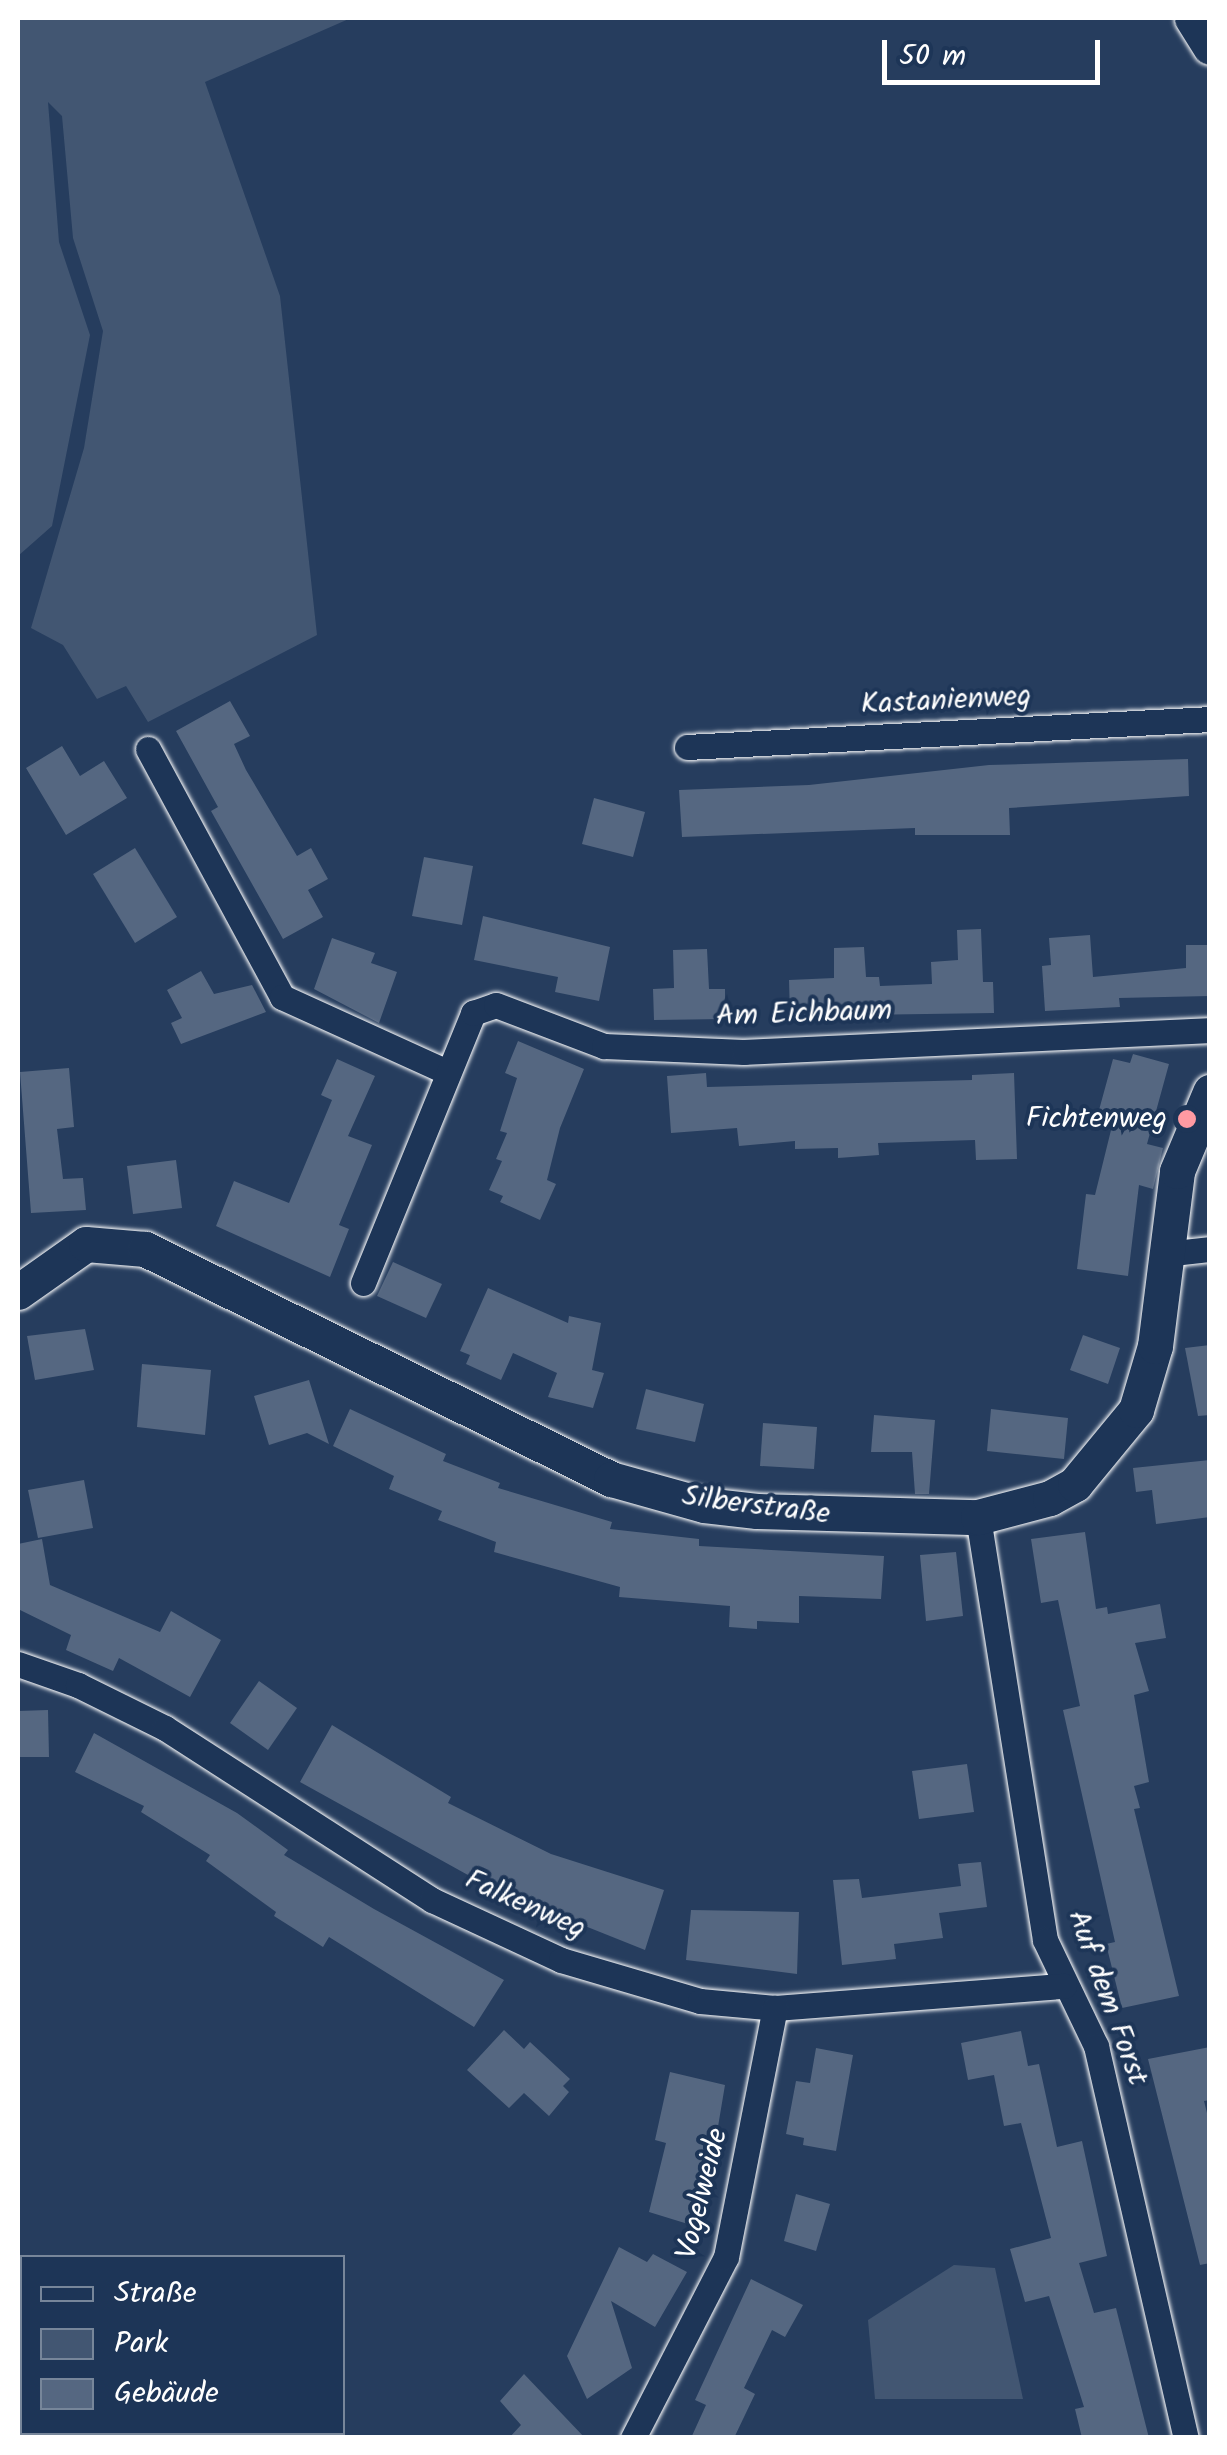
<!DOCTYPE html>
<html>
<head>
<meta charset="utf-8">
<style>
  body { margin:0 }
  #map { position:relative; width:1227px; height:2455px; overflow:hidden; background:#263d5e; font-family:Kalam,sans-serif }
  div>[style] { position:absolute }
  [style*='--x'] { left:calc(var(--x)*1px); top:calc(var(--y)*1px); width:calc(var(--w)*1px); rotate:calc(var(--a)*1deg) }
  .green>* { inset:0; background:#425672 }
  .building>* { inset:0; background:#556781 }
  .roads { filter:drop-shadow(0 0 2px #fff) drop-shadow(0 0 2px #fff) }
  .street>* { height:25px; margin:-12.5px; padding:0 12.5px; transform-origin:12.5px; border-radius:12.5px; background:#1d3557 }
  .secondary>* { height:35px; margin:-17.5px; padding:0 17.5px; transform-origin:17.5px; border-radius:17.5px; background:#1d3557 }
  .dots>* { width:28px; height:28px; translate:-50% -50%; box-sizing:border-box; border:5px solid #1d3557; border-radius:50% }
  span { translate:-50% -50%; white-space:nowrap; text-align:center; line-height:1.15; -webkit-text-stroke:8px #1d3557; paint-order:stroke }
  .street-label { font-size:30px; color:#fff }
  .poi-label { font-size:30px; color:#fff }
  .right { translate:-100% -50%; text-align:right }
  .frame { position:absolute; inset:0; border:20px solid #fff; pointer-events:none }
  .legend { position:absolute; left:20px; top:2255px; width:325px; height:180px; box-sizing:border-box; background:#1d3557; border:2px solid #77869a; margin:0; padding:12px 18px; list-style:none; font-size:30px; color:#fff }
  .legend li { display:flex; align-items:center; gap:20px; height:50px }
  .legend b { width:50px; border:2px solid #77869a }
  .scale { position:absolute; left:882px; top:40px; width:218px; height:45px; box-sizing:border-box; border:5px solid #fff; border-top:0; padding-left:12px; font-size:30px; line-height:35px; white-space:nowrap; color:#fff; -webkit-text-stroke:8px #1d3557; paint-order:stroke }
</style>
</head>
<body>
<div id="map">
  <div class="green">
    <div style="clip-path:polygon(18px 18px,351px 18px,205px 82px,280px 296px,317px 635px,148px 722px,126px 686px,97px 699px,63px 645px,31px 628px,84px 448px,103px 331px,73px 238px,62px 116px,48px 102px,59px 242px,90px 335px,52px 526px,18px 556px)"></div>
    <div style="clip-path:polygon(954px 2265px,995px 2268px,1023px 2399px,875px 2399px,868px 2320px)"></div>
  </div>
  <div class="building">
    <div style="clip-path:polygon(230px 701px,250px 736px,234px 744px,246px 770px,297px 856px,311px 848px,328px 879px,308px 890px,323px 917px,283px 939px,211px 811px,218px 807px,176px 731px)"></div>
    <div style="clip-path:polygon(62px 746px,80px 776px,104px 761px,127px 798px,66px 835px,26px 768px)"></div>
    <div style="clip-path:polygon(1188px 759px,1189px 796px,1009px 808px,1010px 835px,915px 835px,915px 828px,682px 837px,679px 790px,809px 785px,989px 765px)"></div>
    <div style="clip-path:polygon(594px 798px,645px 812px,633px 857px,582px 844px)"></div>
    <div style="clip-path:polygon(135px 848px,177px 917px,135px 943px,93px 874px)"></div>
    <div style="clip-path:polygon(424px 857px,473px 866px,462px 925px,412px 916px)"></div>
    <div style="clip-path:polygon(483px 916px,610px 947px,599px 1001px,555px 992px,558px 977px,474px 960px)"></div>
    <div style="clip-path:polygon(981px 929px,983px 982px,993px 982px,994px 1013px,790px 1016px,789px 980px,834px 978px,834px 948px,864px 947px,866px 977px,879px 977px,880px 986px,932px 984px,931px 962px,958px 960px,957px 930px)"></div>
    <div style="clip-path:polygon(1090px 935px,1093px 977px,1186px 968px,1186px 945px,1210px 945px,1210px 996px,1119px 998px,1120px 1007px,1045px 1011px,1042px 966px,1051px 965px,1049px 938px)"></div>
    <div style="clip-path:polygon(332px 938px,375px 953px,371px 963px,397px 972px,379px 1023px,314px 989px)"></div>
    <div style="clip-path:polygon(707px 949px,709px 989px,725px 989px,725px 1019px,654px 1020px,653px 989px,674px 988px,673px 950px)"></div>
    <div style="clip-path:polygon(201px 971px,214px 994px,252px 985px,266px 1012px,181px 1044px,171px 1023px,182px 1018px,167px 990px)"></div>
    <div style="clip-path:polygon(518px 1041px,584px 1069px,560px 1128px,547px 1180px,556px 1184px,540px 1220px,500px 1202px,503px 1196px,489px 1190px,502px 1161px,496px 1159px,507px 1133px,500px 1131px,517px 1078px,505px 1073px)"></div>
    <div style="clip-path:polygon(1133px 1054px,1169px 1064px,1147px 1144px,1163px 1148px,1153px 1189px,1139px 1185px,1128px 1276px,1077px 1269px,1086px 1194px,1095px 1195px,1112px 1126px,1096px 1121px,1113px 1059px,1130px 1063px)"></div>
    <div style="clip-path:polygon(337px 1059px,375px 1076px,348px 1136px,372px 1145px,339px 1225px,349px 1229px,330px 1277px,216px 1226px,234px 1181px,289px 1203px,332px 1100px,321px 1095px)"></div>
    <div style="clip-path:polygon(69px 1068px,74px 1127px,57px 1129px,63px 1179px,83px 1178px,86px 1210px,31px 1213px,20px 1072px)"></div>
    <div style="clip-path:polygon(706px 1073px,707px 1087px,972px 1080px,972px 1075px,1014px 1073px,1017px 1159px,976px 1160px,975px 1140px,878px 1143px,879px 1155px,838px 1158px,838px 1148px,795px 1149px,795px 1141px,739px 1146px,737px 1128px,671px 1133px,667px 1076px)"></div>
    <div style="clip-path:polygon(176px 1160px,182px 1208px,133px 1214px,127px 1166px)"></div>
    <div style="clip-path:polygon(393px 1262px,442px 1284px,426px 1318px,377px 1296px)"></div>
    <div style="clip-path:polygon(488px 1288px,568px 1323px,569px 1316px,601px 1323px,592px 1370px,604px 1373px,593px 1408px,548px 1397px,557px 1373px,513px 1353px,501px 1380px,466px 1364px,470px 1355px,460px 1351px)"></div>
    <div style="clip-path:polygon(85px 1329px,94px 1370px,35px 1380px,27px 1336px)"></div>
    <div style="clip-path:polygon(1083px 1335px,1120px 1348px,1108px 1384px,1070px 1370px)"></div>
    <div style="clip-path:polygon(1210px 1345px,1210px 1415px,1198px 1416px,1185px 1348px)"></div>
    <div style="clip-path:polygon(142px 1364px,211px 1370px,205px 1435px,137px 1427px)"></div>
    <div style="clip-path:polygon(309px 1380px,329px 1444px,307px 1433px,269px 1445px,254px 1396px)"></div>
    <div style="clip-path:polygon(646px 1389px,704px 1404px,695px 1442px,636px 1429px)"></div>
    <div style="clip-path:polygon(350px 1409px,446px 1454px,443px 1461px,500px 1483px,498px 1488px,612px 1522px,610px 1529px,699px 1539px,699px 1546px,884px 1556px,881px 1599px,799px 1596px,799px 1623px,757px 1621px,757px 1629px,729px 1627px,730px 1606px,619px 1597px,620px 1587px,494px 1552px,496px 1542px,438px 1520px,442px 1511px,389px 1489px,394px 1476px,333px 1446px)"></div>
    <div style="clip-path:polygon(991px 1409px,1068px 1418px,1064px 1459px,987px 1451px)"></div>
    <div style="clip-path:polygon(874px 1415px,935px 1420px,929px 1494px,915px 1494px,912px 1452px,871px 1452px)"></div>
    <div style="clip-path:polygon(763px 1423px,817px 1427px,814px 1469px,760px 1466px)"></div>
    <div style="clip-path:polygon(1210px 1460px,1210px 1517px,1156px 1524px,1152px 1490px,1136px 1492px,1133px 1468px)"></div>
    <div style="clip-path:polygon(84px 1480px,93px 1528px,38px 1538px,28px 1490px)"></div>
    <div style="clip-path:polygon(1085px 1532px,1096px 1609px,1107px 1607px,1108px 1614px,1160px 1604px,1166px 1638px,1135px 1643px,1149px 1691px,1134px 1695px,1149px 1782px,1134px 1786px,1140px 1808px,1134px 1809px,1179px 1996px,1122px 2008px,1106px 1944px,1115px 1942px,1063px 1710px,1080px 1706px,1058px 1600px,1041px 1603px,1031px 1539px)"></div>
    <div style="clip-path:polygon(42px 1539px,50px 1585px,160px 1632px,171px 1611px,221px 1640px,190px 1697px,119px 1658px,113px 1671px,66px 1650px,71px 1635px,18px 1609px,18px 1544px)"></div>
    <div style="clip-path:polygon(956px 1552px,963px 1616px,926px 1621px,920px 1555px)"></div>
    <div style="clip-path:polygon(259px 1681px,297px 1708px,268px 1750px,230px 1723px)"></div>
    <div style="clip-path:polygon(48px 1710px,49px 1757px,18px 1757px,18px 1711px)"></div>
    <div style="clip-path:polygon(332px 1725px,451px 1797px,448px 1803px,551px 1854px,664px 1890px,645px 1950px,495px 1890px,300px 1782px)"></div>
    <div style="clip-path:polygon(94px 1733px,237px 1813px,288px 1850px,284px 1855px,374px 1909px,504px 1980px,474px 2027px,329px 1937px,323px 1947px,274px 1916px,276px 1912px,206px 1861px,210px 1855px,141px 1812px,144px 1806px,75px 1772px)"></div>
    <div style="clip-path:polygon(967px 1764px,974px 1812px,919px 1819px,912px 1771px)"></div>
    <div style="clip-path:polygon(981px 1862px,987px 1907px,939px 1913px,943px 1938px,894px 1944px,896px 1959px,842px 1965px,833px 1880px,859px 1879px,862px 1898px,888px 1895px,961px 1886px,958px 1864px)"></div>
    <div style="clip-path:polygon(691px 1910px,799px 1912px,797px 1974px,686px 1960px)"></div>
    <div style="clip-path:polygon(504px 2030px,524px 2049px,530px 2042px,570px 2079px,563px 2086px,569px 2092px,549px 2116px,524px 2093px,509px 2108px,467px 2070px)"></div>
    <div style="clip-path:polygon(1021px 2031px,1028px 2066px,1039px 2064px,1057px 2147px,1082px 2141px,1107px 2256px,1079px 2263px,1094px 2313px,1116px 2308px,1149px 2438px,1082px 2438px,1075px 2409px,1084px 2407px,1049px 2296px,1025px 2302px,1010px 2249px,1051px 2238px,1021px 2123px,1004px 2126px,994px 2075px,968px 2080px,961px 2043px)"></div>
    <div style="clip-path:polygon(1210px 2047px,1210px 2100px,1204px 2101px,1210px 2125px,1210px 2263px,1200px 2265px,1148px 2059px)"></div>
    <div style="clip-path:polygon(816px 2048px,853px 2055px,836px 2151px,803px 2145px,804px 2138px,786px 2134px,796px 2081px,810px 2083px)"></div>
    <div style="clip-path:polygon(670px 2072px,725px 2085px,701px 2228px,649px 2212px,666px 2143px,655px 2140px)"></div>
    <div style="clip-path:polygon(796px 2194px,830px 2204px,816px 2251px,784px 2241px)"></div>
    <div style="clip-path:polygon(619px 2247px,647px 2262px,653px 2254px,687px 2272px,655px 2327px,611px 2301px,632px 2368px,587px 2399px,567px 2356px)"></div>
    <div style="clip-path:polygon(751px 2279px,803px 2305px,785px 2337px,772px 2330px,744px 2388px,755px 2394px,734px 2438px,691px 2438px,706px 2405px,695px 2400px)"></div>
    <div style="clip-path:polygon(524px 2374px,585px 2438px,509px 2438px,521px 2425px,500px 2401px)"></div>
  </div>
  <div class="roads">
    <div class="street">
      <div style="--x:687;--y:747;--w:524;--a:-3.06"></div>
      <div style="--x:148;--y:749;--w:282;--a:61.6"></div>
      <div style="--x:282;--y:997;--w:181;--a:24.4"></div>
      <div style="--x:1165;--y:1254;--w:45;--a:-6.3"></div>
      <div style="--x:363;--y:1283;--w:292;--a:-67.8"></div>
      <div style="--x:473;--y:1013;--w:24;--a:-19"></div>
      <div style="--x:496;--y:1005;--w:116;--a:20.8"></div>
      <div style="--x:604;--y:1046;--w:140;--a:2.5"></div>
      <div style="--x:744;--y:1052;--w:467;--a:-2.7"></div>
      <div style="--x:978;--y:1517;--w:428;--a:81"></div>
      <div style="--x:1045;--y:1940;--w:118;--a:64.3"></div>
      <div style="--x:1096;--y:2046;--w:402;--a:77.1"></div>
      <div style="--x:18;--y:1664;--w:64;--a:19.3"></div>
      <div style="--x:78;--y:1685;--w:97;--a:26.3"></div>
      <div style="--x:165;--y:1728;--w:318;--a:32.8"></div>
      <div style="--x:432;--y:1900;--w:142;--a:24.9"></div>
      <div style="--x:561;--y:1960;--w:145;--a:16.4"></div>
      <div style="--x:700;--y:2001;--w:75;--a:5.3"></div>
      <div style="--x:775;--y:2008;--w:290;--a:-4.4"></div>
      <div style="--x:633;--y:2438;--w:203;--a:-62.8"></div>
      <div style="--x:726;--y:2257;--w:254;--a:-78.9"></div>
    </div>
    <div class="secondary">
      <div style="--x:1192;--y:18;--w:34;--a:58"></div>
      <div style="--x:18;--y:1292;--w:83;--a:-35.2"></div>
      <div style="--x:86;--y:1244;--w:59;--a:4.8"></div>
      <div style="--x:145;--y:1249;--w:520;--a:26.27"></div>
      <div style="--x:611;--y:1479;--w:97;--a:15.6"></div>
      <div style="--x:704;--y:1505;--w:53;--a:6.5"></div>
      <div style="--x:757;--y:1511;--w:221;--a:1.6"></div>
      <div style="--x:978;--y:1517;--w:74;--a:-14.8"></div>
      <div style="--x:1050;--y:1498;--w:29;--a:-29"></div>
      <div style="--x:1075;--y:1484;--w:96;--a:-50.5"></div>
      <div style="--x:1136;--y:1410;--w:67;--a:-73.5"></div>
      <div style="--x:1155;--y:1346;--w:176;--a:-82.8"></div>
      <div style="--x:1177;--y:1171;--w:86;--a:-67.3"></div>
    </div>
  </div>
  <div class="dots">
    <div style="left:1187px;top:1119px;background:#ff9aa2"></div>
  </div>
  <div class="street-label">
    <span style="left:946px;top:701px;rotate:-3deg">Kastanienweg</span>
    <span style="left:804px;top:1014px;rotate:-2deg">Am Eichbaum</span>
    <span style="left:756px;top:1506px;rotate:7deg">Silberstraße</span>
    <span style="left:525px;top:1905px;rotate:24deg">Falkenweg</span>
    <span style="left:1107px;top:1998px;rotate:70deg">Auf dem Forst</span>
    <span style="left:703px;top:2194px;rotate:-76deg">Vogelweide</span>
  </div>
  <div class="poi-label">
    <span class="right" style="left:1167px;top:1119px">Fichtenweg</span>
  </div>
  <div class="frame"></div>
  <ul class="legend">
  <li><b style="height:12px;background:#1d3557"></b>Straße</li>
  <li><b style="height:28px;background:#425672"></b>Park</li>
  <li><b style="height:28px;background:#556781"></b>Gebäude</li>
  </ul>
  <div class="scale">50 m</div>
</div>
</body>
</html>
